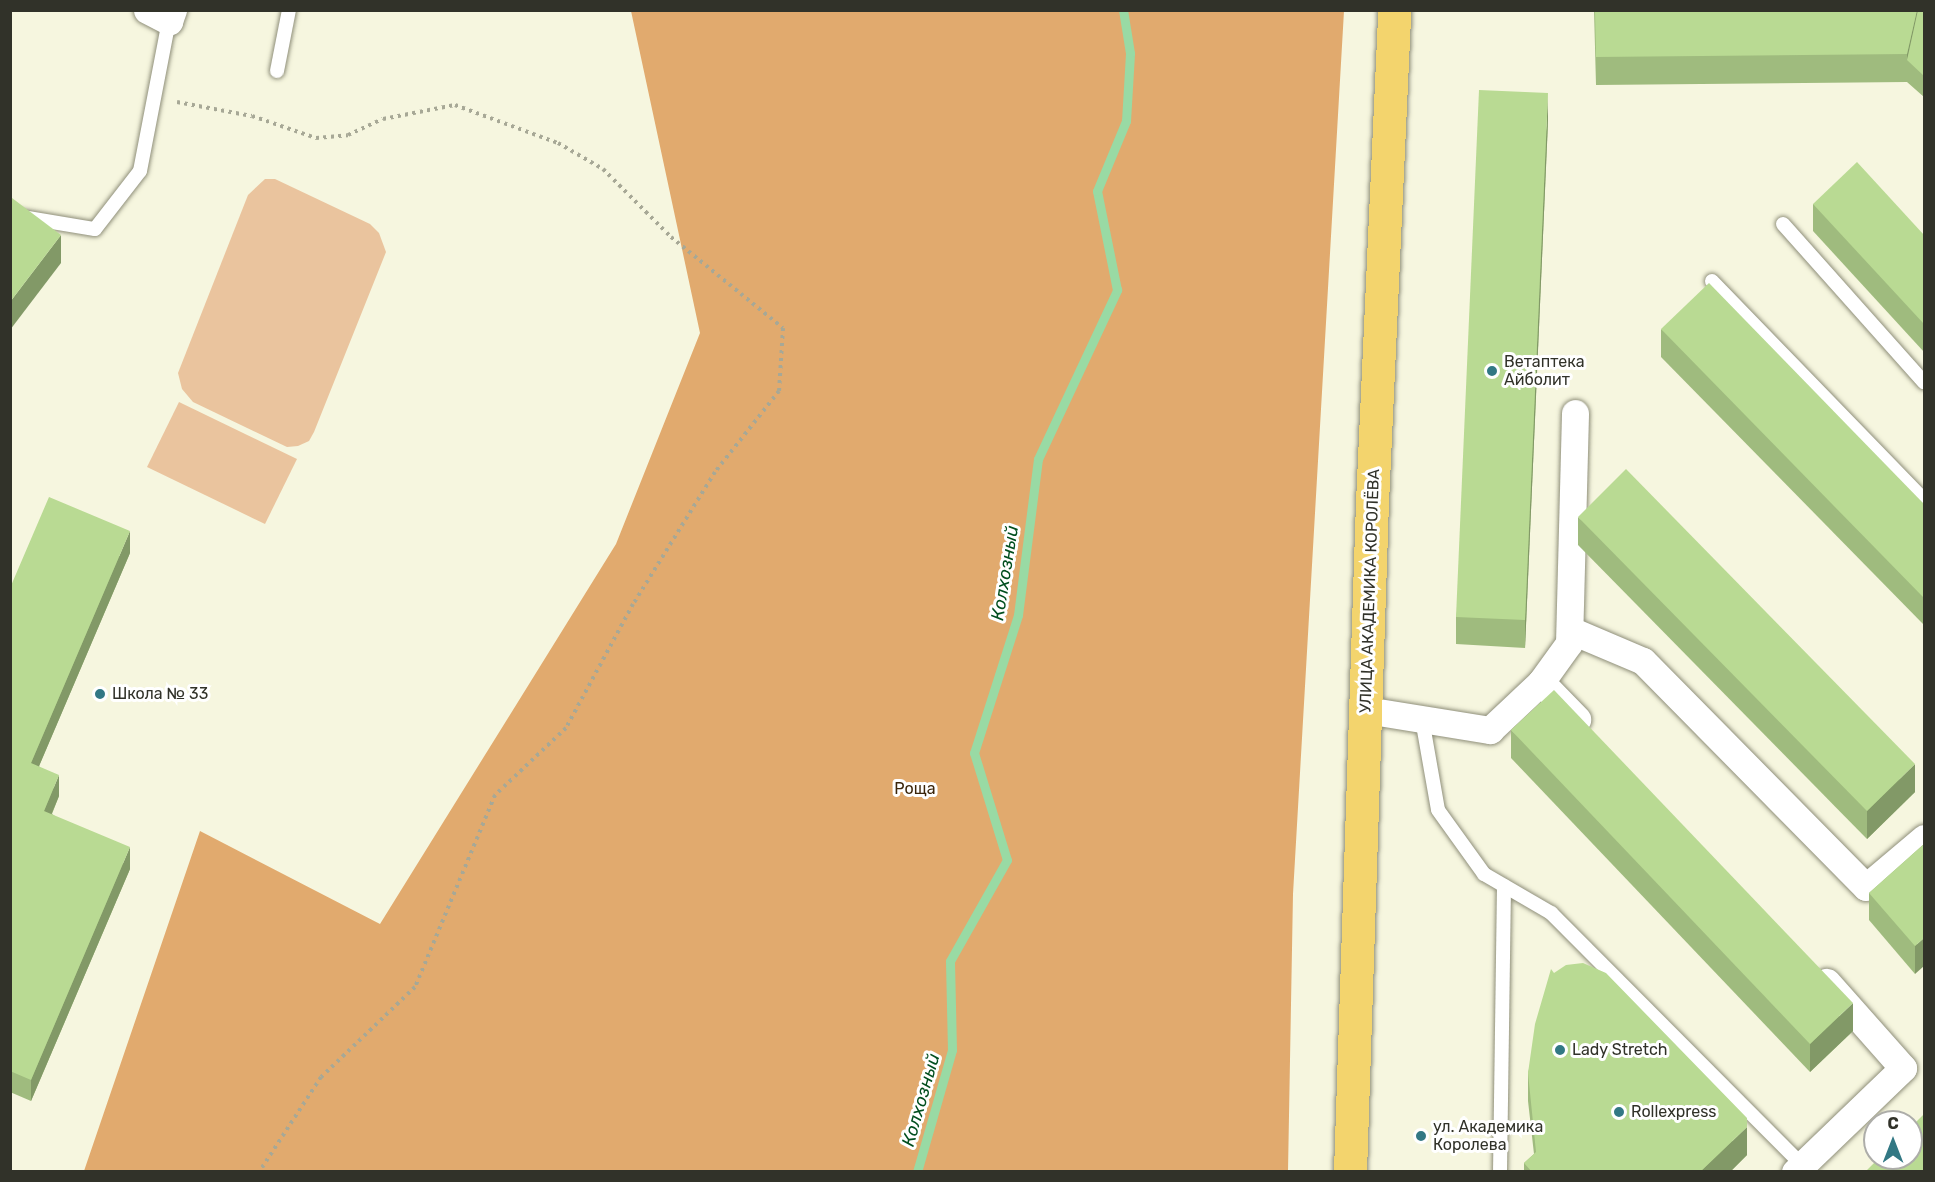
<!DOCTYPE html>
<html>
<head>
<meta charset="utf-8">
<style>
  body { margin:0 }
  #map { position:relative; width:1935px; height:1182px; overflow:hidden; background:#f6f6df; font-family:Rubik,sans-serif }
  div>[style] { position:absolute }
  [style*='--x'] { left:calc(var(--x)*1px); top:calc(var(--y)*1px); width:calc(var(--w)*1px); rotate:calc(var(--a)*1deg) }
  .green>* { inset:0; background:#eac49e }
  .forest>* { inset:0; background:#e1aa6e }
  .stream>* { height:9px; margin:-4.5px; padding:0 4.5px; transform-origin:4.5px; border-radius:4.5px; background:#99daa4 }
  .path>* { height:4px; margin-top:-2px; transform-origin:0; background:repeating-linear-gradient(90deg,#a7a896 0 3px,transparent 0 7.5px) }
  .roads { filter:drop-shadow(0 0 2px #8f8f7a) drop-shadow(0 0 2px #8f8f7a) }
  .service>* { height:14px; margin:-7px; padding:0 7px; transform-origin:7px; border-radius:7px; background:#fff }
  .minor>* { height:27px; margin:-13.5px; padding:0 13.5px; transform-origin:13.5px; border-radius:13.5px; background:#fff }
  .primary>* { height:33px; margin:-16.5px; padding:0 16.5px; transform-origin:16.5px; border-radius:16.5px; background:#f3d46d }
  .wall>* { inset:0; background:#9fbb7e }
  .shaded-wall>* { inset:0; background:#829967 }
  .building>* { inset:0; background:#b9da93 }
  .dots>* { width:16px; height:16px; translate:-50% -50%; box-sizing:border-box; border:3px solid #fff; border-radius:50% }
  span { translate:-50% -50%; white-space:nowrap; text-align:center; line-height:1.15; -webkit-text-stroke:6px #fff; paint-order:stroke }
  .poi-label { font-size:16px; color:#313229 }
  .left { translate:0 -50%; text-align:left }
  .street-label { font-size:16px; color:#313229 }
  .park-label { font-size:16px; color:#3b250a }
  .water-label { font-size:18px; color:#024f1f; font-style:italic }
  .frame { position:absolute; inset:0; border:12px solid #313229; pointer-events:none }
  .north { position:absolute; left:1863px; top:1110px; width:60px; height:60px; box-sizing:border-box; background:#fff; border:2px solid #adada9; border-radius:50%; rotate:0deg; font-size:16px; font-weight:700; line-height:24px; text-align:center; color:#313229 }
  .north::after { content:''; display:block; margin:auto; width:21px; height:27px; background:#327884; clip-path:polygon(50% 0,100% 100%,50% 72%,0 100%) }
</style>
</head>
<body>
<div id="map">
  <div class="green">
    <div style="clip-path:polygon(265px 179px,275px 179px,370px 224px,379px 233px,386px 252px,314px 432px,309px 441px,298px 446px,287px 447px,193px 402px,182px 389px,178px 373px,248px 195px)"></div>
    <div style="clip-path:polygon(179px 402px,297px 459px,265px 524px,147px 467px)"></div>
  </div>
  <div class="forest">
    <div style="clip-path:polygon(631px 11px,1344px 11px,1293px 894px,1288px 1171px,84px 1171px,200px 831px,380px 924px,616px 544px,700px 333px)"></div>
  </div>
  <div class="stream">
    <div style="--x:917;--y:1172;--w:127;--a:-74"></div>
    <div style="--x:952;--y:1050;--w:89;--a:-91.3"></div>
    <div style="--x:950;--y:961;--w:116;--a:-60.6"></div>
    <div style="--x:1007;--y:860;--w:112;--a:-107.1"></div>
    <div style="--x:974;--y:753;--w:145;--a:-72.3"></div>
    <div style="--x:1018;--y:615;--w:157;--a:-82.7"></div>
    <div style="--x:1038;--y:459;--w:187;--a:-64.9"></div>
    <div style="--x:1117;--y:290;--w:101;--a:-101.4"></div>
    <div style="--x:1097;--y:191;--w:76;--a:-67.5"></div>
    <div style="--x:1126;--y:121;--w:68;--a:-86.6"></div>
    <div style="--x:1130;--y:53;--w:44;--a:-99.2"></div>
  </div>
  <div class="path">
    <div style="--x:177;--y:102;--w:76;--a:10.6"></div>
    <div style="--x:252;--y:116;--w:68;--a:19"></div>
    <div style="--x:316;--y:138;--w:32;--a:-5"></div>
    <div style="--x:348;--y:135;--w:38;--a:-25"></div>
    <div style="--x:383;--y:119;--w:73;--a:-11"></div>
    <div style="--x:455;--y:105;--w:110;--a:20.3"></div>
    <div style="--x:558;--y:143;--w:52;--a:30"></div>
    <div style="--x:603;--y:169;--w:96;--a:45"></div>
    <div style="--x:671;--y:237;--w:144;--a:39.1"></div>
    <div style="--x:783;--y:328;--w:63;--a:93.6"></div>
    <div style="--x:779;--y:391;--w:103;--a:128.3"></div>
    <div style="--x:715;--y:472;--w:155;--a:121.8"></div>
    <div style="--x:633;--y:604;--w:141;--a:118.4"></div>
    <div style="--x:566;--y:728;--w:98;--a:136.7"></div>
    <div style="--x:495;--y:795;--w:208;--a:112.6"></div>
    <div style="--x:415;--y:987;--w:130;--a:136.2"></div>
    <div style="--x:321;--y:1077;--w:113;--a:123.1"></div>
  </div>
  <div class="roads">
    <div class="service">
      <div style="--x:277;--y:71;--w:62;--a:-78.9"></div>
      <div style="--x:10;--y:215;--w:86;--a:9.4"></div>
      <div style="--x:95;--y:229;--w:73;--a:-52.2"></div>
      <div style="--x:140;--y:171;--w:153;--a:-79.1"></div>
      <div style="--x:1783;--y:224;--w:212;--a:48.3"></div>
      <div style="--x:1712;--y:281;--w:305;--a:45.9"></div>
      <div style="--x:1422;--y:719;--w:92;--a:80"></div>
      <div style="--x:1438;--y:810;--w:79;--a:54.3"></div>
      <div style="--x:1484;--y:874;--w:78;--a:30.2"></div>
      <div style="--x:1551;--y:913;--w:356;--a:45.1"></div>
      <div style="--x:1500;--y:1172;--w:286;--a:-89.2"></div>
    </div>
    <div class="minor">
      <div style="--x:147;--y:10;--w:25;--a:27"></div>
      <div style="--x:169;--y:21;--w:12;--a:-70"></div>
      <div style="--x:1570;--y:630;--w:79;--a:23"></div>
      <div style="--x:1643;--y:661;--w:317;--a:45.4"></div>
      <div style="--x:1866;--y:887;--w:76;--a:-40.2"></div>
      <div style="--x:1541;--y:682;--w:48;--a:-54.3"></div>
      <div style="--x:1569;--y:643;--w:230;--a:-88.5"></div>
      <div style="--x:1366;--y:710;--w:126;--a:9.2"></div>
      <div style="--x:1490;--y:730;--w:70;--a:-43.3"></div>
      <div style="--x:1541;--y:682;--w:52;--a:45.8"></div>
      <div style="--x:1795;--y:1172;--w:150;--a:-43.9"></div>
      <div style="--x:1903;--y:1068;--w:115;--a:-131.5"></div>
    </div>
    <div class="primary">
      <div style="--x:1350;--y:1172;--w:670;--a:-88.12"></div>
      <div style="--x:1372;--y:502;--w:492;--a:-87.4"></div>
    </div>
  </div>
  <div class="wall">
    <div style="clip-path:polygon(1594px 10px,1924px 10px,1924px 97px,1907px 82px,1596px 85px)"></div>
    <div style="clip-path:polygon(1548px 121px,1525px 648px,1456px 644px,1456px 617px)"></div>
    <div style="clip-path:polygon(1813px 204px,1924px 235px,1924px 352px,1813px 231px)"></div>
    <div style="clip-path:polygon(1661px 329px,1924px 504px,1924px 625px,1661px 357px)"></div>
    <div style="clip-path:polygon(1578px 517px,1915px 792px,1867px 839px,1578px 545px)"></div>
    <div style="clip-path:polygon(130px 553px,39px 766px,59px 796px,52px 814px,130px 869px,31px 1101px,10px 1092px,10px 588px)"></div>
    <div style="clip-path:polygon(1511px 730px,1853px 1031px,1810px 1072px,1511px 758px)"></div>
    <div style="clip-path:polygon(1924px 844px,1915px 974px,1869px 920px,1869px 893px)"></div>
    <div style="clip-path:polygon(1554px 973px,1747px 1155px,1730px 1172px,1524px 1172px,1524px 1163px,1534px 1154px,1528px 1101px,1528px 1073px)"></div>
  </div>
  <div class="shaded-wall">
    <div style="clip-path:polygon(1917px 10px,1922px 10px,1907px 60px,1907px 54px)"></div>
    <div style="clip-path:polygon(1548px 93px,1548px 121px,1525px 648px,1525px 620px)"></div>
    <div style="clip-path:polygon(61px 235px,61px 263px,10px 330px,10px 302px)"></div>
    <div style="clip-path:polygon(130px 531px,130px 553px,31px 785px,31px 763px)"></div>
    <div style="clip-path:polygon(1915px 764px,1915px 792px,1867px 839px,1867px 811px)"></div>
    <div style="clip-path:polygon(59px 775px,59px 796px,44px 832px,44px 811px)"></div>
    <div style="clip-path:polygon(130px 847px,130px 869px,31px 1101px,31px 1080px)"></div>
    <div style="clip-path:polygon(1924px 938px,1924px 966px,1915px 974px,1915px 946px)"></div>
    <div style="clip-path:polygon(1853px 1003px,1853px 1031px,1810px 1072px,1810px 1044px)"></div>
    <div style="clip-path:polygon(1747px 1127px,1747px 1155px,1730px 1172px,1700px 1172px)"></div>
  </div>
  <div class="building">
    <div style="clip-path:polygon(1595px 10px,1917px 10px,1907px 54px,1596px 57px)"></div>
    <div style="clip-path:polygon(1918px 10px,1924px 10px,1924px 76px,1907px 60px)"></div>
    <div style="clip-path:polygon(1479px 90px,1548px 93px,1525px 620px,1456px 617px)"></div>
    <div style="clip-path:polygon(1857px 162px,1924px 235px,1924px 324px,1813px 204px)"></div>
    <div style="clip-path:polygon(12px 198px,61px 235px,10px 302px,10px 200px)"></div>
    <div style="clip-path:polygon(1709px 283px,1924px 504px,1924px 598px,1661px 329px)"></div>
    <div style="clip-path:polygon(1626px 469px,1915px 764px,1867px 811px,1578px 517px)"></div>
    <div style="clip-path:polygon(49px 497px,130px 531px,31px 763px,59px 775px,44px 811px,130px 847px,31px 1080px,10px 1071px,10px 588px)"></div>
    <div style="clip-path:polygon(1554px 690px,1853px 1003px,1810px 1044px,1511px 730px)"></div>
    <div style="clip-path:polygon(1924px 844px,1924px 938px,1915px 946px,1869px 893px)"></div>
    <div style="clip-path:polygon(1583px 963px,1606px 973px,1747px 1118px,1747px 1127px,1700px 1172px,1532px 1172px,1524px 1163px,1536px 1152px,1528px 1073px,1535px 1024px,1551px 969px,1554px 973px,1566px 965px)"></div>
    <div style="clip-path:polygon(1924px 1114px,1924px 1172px,1865px 1172px,1879px 1158px,1911px 1158px,1911px 1127px)"></div>
  </div>
  <div class="dots">
    <div style="left:1492px;top:371px;background:#327884"></div>
    <div style="left:100px;top:694px;background:#327884"></div>
    <div style="left:1560px;top:1050px;background:#327884"></div>
    <div style="left:1619px;top:1112px;background:#327884"></div>
    <div style="left:1421px;top:1136px;background:#327884"></div>
  </div>
  <div class="poi-label">
    <span class="left" style="left:1504px;top:371px">Ветаптека<br>Айболит</span>
    <span class="left" style="left:112px;top:694px">Школа № 33</span>
    <span class="left" style="left:1572px;top:1050px">Lady Stretch</span>
    <span class="left" style="left:1631px;top:1112px">Rollexpress</span>
    <span class="left" style="left:1433px;top:1136px">ул. Академика<br>Королева</span>
  </div>
  <div class="street-label">
    <span style="left:1370px;top:591px;rotate:-88deg">УЛИЦА АКАДЕМИКА КОРОЛЁВА</span>
  </div>
  <div class="park-label">
    <span style="left:915px;top:789px">Роща</span>
  </div>
  <div class="water-label">
    <span style="left:1005px;top:573px;rotate:-81deg">Колхозный</span>
    <span style="left:921px;top:1100px;rotate:-74deg">Колхозный</span>
  </div>
  <div class="frame"></div>
  <div class="north">С</div>
</div>
</body>
</html>
